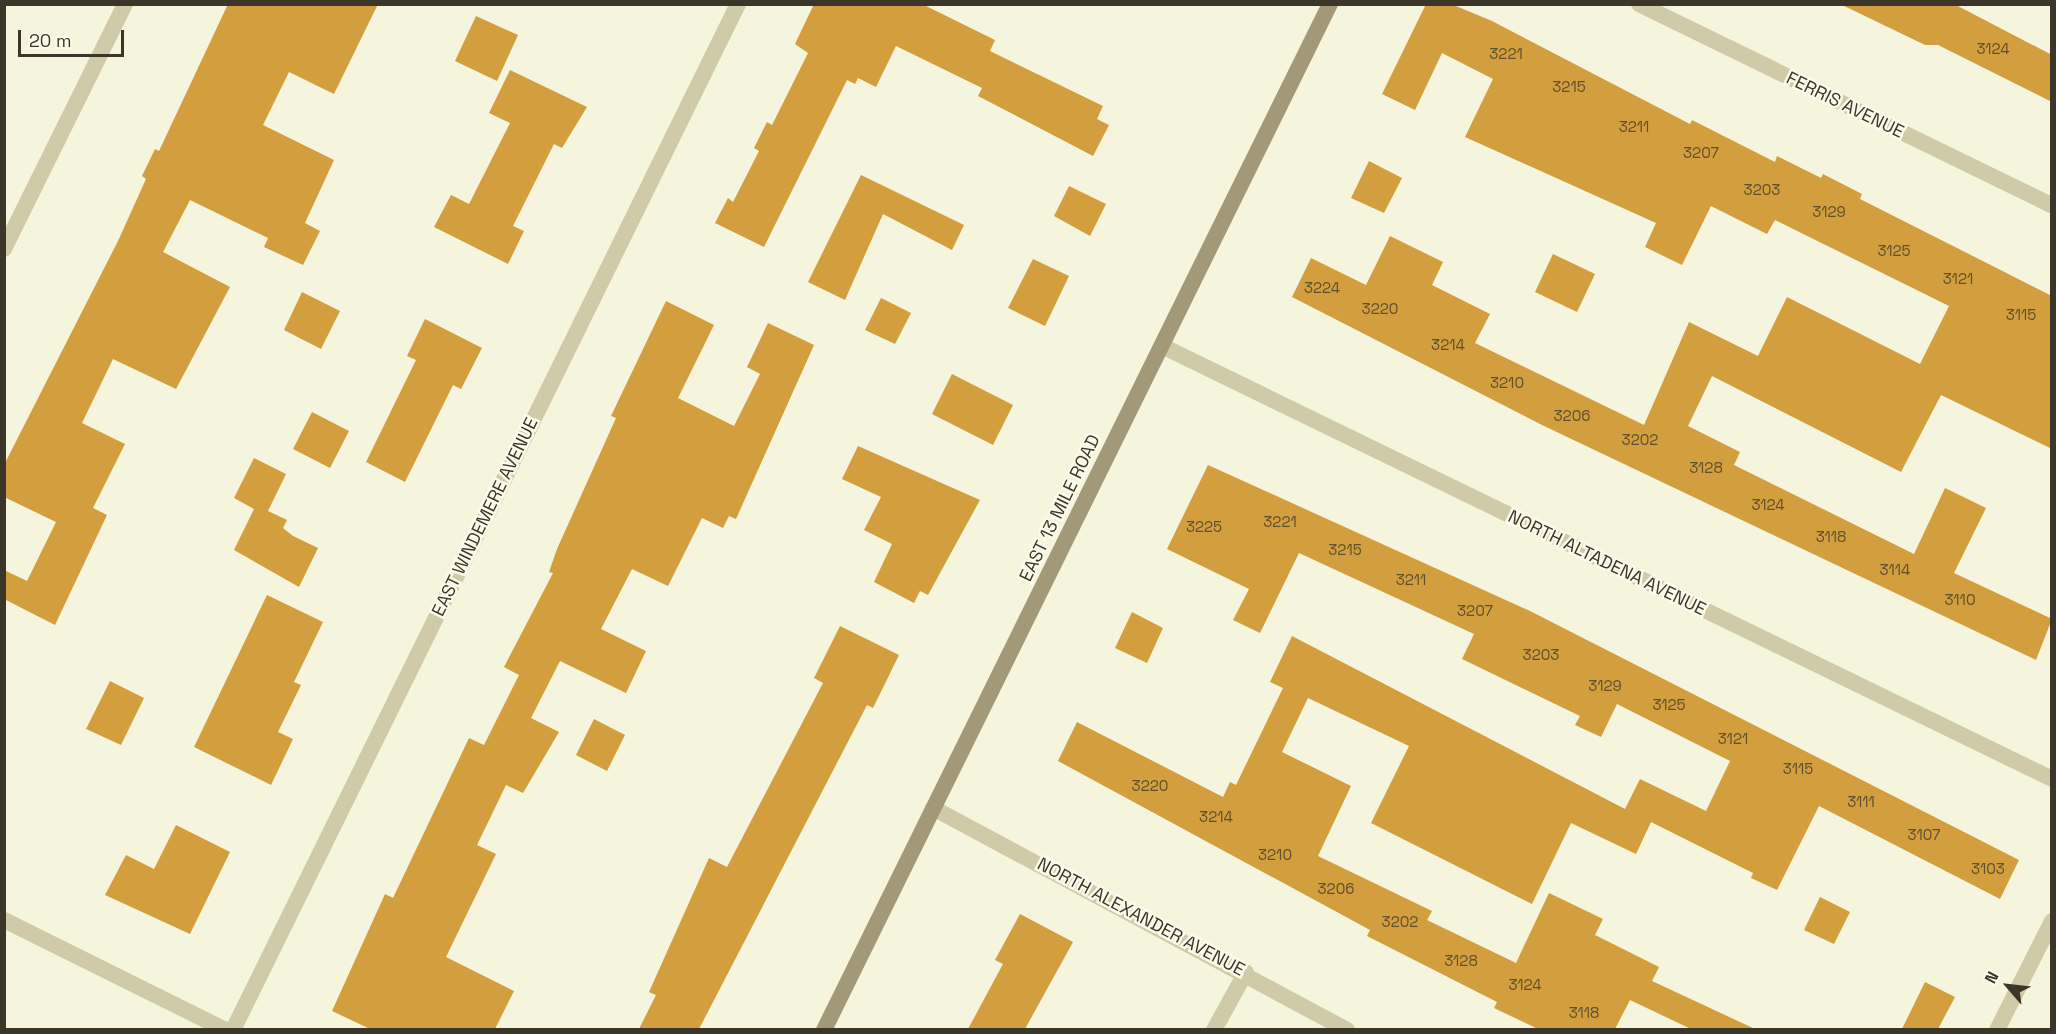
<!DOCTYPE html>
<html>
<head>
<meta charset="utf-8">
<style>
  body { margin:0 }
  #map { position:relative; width:2056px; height:1034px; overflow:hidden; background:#f5f4dd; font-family:"Space Grotesk",sans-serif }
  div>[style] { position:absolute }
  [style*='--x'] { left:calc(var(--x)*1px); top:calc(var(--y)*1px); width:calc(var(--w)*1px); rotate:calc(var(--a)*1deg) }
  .building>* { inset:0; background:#d39e3d }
  .service>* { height:16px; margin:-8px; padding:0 8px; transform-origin:8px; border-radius:8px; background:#cfcaa7 }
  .minor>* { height:16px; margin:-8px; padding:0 8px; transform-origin:8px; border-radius:8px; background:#cfcaa7 }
  .secondary>* { height:16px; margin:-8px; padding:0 8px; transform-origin:8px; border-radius:8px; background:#a39978 }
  span { translate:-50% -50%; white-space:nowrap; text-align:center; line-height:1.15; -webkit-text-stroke:5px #fcfbeb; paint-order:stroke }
  .number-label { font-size:15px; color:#61502e }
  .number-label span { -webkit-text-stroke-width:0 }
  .street-label { font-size:18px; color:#3b3629 }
  .frame { position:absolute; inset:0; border:6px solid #3b3629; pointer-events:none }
  .north { position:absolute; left:1978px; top:956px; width:60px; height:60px; -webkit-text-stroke:4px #fcfbeb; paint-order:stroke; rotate:298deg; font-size:16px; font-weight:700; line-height:24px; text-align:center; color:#3b3629 }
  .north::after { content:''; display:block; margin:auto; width:21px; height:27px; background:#3b3629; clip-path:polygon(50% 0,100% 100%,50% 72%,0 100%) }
  .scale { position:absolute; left:18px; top:30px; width:106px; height:27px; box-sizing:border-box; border:3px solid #3b3629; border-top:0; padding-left:8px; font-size:18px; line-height:21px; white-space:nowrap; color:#3b3629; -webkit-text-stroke:4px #fcfbeb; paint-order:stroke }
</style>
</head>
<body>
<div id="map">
  <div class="building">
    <div style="clip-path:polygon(228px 4px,378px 4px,334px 94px,289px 72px,263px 125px,334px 160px,305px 223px,320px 231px,303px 265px,264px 247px,268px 238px,190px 200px,163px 252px,230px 287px,176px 389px,113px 359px,82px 423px,125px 444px,93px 508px,107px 515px,55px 625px,4px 599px,4px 570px,27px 581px,56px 522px,4px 497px,4px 465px,118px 241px,146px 179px,142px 176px,155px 149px,159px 151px)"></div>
    <div style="clip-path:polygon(814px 4px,922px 4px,995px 40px,990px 51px,1103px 106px,1097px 119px,1109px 125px,1093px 156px,978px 96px,982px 88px,896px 46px,876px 87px,858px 78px,855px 84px,847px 80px,764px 247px,715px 223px,728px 198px,733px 202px,759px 151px,754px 148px,767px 122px,772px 125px,808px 53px,795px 44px)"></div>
    <div style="clip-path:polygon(1426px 4px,1451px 4px,1492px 21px,1690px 124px,1692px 120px,1775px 162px,1777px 156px,1821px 178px,1823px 174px,1862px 194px,1860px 199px,2052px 296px,2052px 449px,1941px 395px,1901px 472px,1712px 376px,1688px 426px,1740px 452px,1734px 465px,1914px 554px,1945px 488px,1986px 508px,1954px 573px,2052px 619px,2036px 660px,1542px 425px,1292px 297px,1311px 258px,1366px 285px,1390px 236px,1443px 262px,1432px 285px,1490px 314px,1475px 343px,1644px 425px,1689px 322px,1758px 356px,1787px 297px,1920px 364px,1949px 306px,1775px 220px,1767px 234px,1711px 206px,1682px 265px,1645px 247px,1656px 223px,1465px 137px,1493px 79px,1442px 53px,1415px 110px,1382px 94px)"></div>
    <div style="clip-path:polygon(1840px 4px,1954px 4px,2052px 55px,2052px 102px,1938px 45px,1925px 45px)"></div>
    <div style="clip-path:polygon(476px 16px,518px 35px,497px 81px,455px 61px)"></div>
    <div style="clip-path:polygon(510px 70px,587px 107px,562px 148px,554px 144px,513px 226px,524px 231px,508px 264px,434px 227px,451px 195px,469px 204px,510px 123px,489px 113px)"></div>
    <div style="clip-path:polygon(1369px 161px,1402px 178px,1384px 213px,1351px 198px)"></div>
    <div style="clip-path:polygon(861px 175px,964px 225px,952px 250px,883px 214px,845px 300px,808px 282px)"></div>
    <div style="clip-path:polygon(1069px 186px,1106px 204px,1090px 236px,1054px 216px)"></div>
    <div style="clip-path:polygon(1553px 254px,1595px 274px,1577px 312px,1535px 292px)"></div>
    <div style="clip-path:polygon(1033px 259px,1069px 276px,1045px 326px,1008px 308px)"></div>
    <div style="clip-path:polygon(302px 292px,340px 311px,321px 349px,284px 330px)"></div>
    <div style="clip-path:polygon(881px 298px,911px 313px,895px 344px,865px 330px)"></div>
    <div style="clip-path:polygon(666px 301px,714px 325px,678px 398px,734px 426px,760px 374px,747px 367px,768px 323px,814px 345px,736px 519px,729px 516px,723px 528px,702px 518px,668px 586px,632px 569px,601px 629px,646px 651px,626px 693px,560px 661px,531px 718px,559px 732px,523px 793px,506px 785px,477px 845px,496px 854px,446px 957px,514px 991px,495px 1029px,370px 1029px,332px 1011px,385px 894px,393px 898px,469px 738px,484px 745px,519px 675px,504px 667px,553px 573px,549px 572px,557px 549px,616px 418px,611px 416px)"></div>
    <div style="clip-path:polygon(425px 319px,482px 348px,461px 389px,453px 385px,405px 482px,366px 462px,416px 360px,407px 356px)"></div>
    <div style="clip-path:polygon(952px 374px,1013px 405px,993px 445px,932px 414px)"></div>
    <div style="clip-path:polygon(312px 412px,349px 431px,330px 468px,293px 449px)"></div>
    <div style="clip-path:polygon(858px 446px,980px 500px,928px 595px,920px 591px,914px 603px,874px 582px,892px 544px,864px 530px,881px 497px,842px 479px)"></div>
    <div style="clip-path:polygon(254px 458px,286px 474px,268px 511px,287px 520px,283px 528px,293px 536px,318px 548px,299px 587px,234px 550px,254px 509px,234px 498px)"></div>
    <div style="clip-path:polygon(1208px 465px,1530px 611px,2019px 860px,2000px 899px,1819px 806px,1777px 890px,1751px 878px,1753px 873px,1651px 822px,1636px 854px,1571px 823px,1532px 904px,1371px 823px,1409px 746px,1308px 698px,1282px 752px,1351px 786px,1318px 856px,1432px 911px,1427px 920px,1516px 963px,1549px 893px,1603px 919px,1595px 935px,1659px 967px,1652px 981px,1755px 1029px,1691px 1029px,1630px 1000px,1615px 1029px,1538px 1029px,1494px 1008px,1497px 1002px,1367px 936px,1370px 930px,1058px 761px,1077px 722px,1223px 797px,1230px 782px,1236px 785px,1283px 688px,1270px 682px,1292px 636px,1625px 809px,1640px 779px,1706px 811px,1730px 761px,1617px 704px,1601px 737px,1575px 725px,1580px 716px,1462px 659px,1474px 634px,1299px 553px,1260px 633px,1233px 620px,1249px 589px,1167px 549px)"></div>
    <div style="clip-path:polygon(267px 595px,323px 622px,294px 682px,301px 685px,278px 732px,293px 739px,271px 785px,194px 747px)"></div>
    <div style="clip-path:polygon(1132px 612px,1163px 628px,1147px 663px,1115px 648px)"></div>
    <div style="clip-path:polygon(840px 626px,899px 655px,873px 708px,867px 705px,699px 1029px,639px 1029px,656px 995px,649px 992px,709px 858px,727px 867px,823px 683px,814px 678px)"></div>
    <div style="clip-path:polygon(110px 681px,144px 698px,121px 745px,86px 729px)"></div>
    <div style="clip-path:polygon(594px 719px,625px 735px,607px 771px,576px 755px)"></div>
    <div style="clip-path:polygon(176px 825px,230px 852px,190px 934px,105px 895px,126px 855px,154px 869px)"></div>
    <div style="clip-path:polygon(1820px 897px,1850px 912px,1834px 944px,1804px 930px)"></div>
    <div style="clip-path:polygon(1020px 914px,1073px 942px,1025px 1029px,968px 1029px,1003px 964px,995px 960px)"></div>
    <div style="clip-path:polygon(1925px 982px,1955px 997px,1938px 1029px,1902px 1029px)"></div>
  </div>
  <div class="service">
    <div style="--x:1214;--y:1030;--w:66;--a:-61.1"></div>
  </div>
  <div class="minor">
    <div style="--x:1639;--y:4;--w:459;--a:26"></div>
    <div style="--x:4;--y:249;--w:273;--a:-63.7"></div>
    <div style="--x:1162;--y:346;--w:990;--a:25.94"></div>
    <div style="--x:933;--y:808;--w:470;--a:28.2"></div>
    <div style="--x:4;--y:920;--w:248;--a:26.4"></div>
    <div style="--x:233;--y:1030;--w:1144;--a:-63.79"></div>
    <div style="--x:1997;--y:1030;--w:122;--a:-63.2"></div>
  </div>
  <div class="secondary">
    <div style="--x:824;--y:1030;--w:1144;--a:-63.75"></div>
  </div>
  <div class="number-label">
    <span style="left:1993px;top:49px">3124</span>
    <span style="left:1506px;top:54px">3221</span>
    <span style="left:1569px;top:87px">3215</span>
    <span style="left:1634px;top:127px">3211</span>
    <span style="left:1701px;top:153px">3207</span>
    <span style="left:1762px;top:190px">3203</span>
    <span style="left:1829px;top:212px">3129</span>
    <span style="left:1894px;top:251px">3125</span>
    <span style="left:1958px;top:279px">3121</span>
    <span style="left:1322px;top:288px">3224</span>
    <span style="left:1380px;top:309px">3220</span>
    <span style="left:2021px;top:315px">3115</span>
    <span style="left:1448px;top:345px">3214</span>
    <span style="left:1507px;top:383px">3210</span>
    <span style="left:1572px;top:416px">3206</span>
    <span style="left:1640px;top:440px">3202</span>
    <span style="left:1706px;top:468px">3128</span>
    <span style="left:1768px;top:505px">3124</span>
    <span style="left:1280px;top:522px">3221</span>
    <span style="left:1204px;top:527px">3225</span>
    <span style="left:1831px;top:537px">3118</span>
    <span style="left:1345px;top:550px">3215</span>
    <span style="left:1895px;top:570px">3114</span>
    <span style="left:1411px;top:580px">3211</span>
    <span style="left:1960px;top:600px">3110</span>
    <span style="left:1475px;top:611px">3207</span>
    <span style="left:1541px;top:655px">3203</span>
    <span style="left:1605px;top:686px">3129</span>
    <span style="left:1669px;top:705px">3125</span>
    <span style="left:1733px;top:739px">3121</span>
    <span style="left:1798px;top:769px">3115</span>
    <span style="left:1150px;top:786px">3220</span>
    <span style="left:1861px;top:802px">3111</span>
    <span style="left:1216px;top:817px">3214</span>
    <span style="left:1924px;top:835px">3107</span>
    <span style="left:1275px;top:855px">3210</span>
    <span style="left:1988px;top:869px">3103</span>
    <span style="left:1336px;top:889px">3206</span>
    <span style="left:1400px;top:922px">3202</span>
    <span style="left:1461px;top:961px">3128</span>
    <span style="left:1525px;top:985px">3124</span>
    <span style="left:1584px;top:1013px">3118</span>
  </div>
  <div class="street-label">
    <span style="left:1845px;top:105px;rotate:26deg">FERRIS AVENUE</span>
    <span style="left:1060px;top:508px;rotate:-64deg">EAST 13 MILE ROAD</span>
    <span style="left:485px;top:517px;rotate:-64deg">EAST WINDEMERE AVENUE</span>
    <span style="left:1607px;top:563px;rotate:26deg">NORTH ALTADENA AVENUE</span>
    <span style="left:1141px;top:917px;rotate:28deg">NORTH ALEXANDER AVENUE</span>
  </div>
  <div class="frame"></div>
  <div class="north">N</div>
  <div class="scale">20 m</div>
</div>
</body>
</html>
